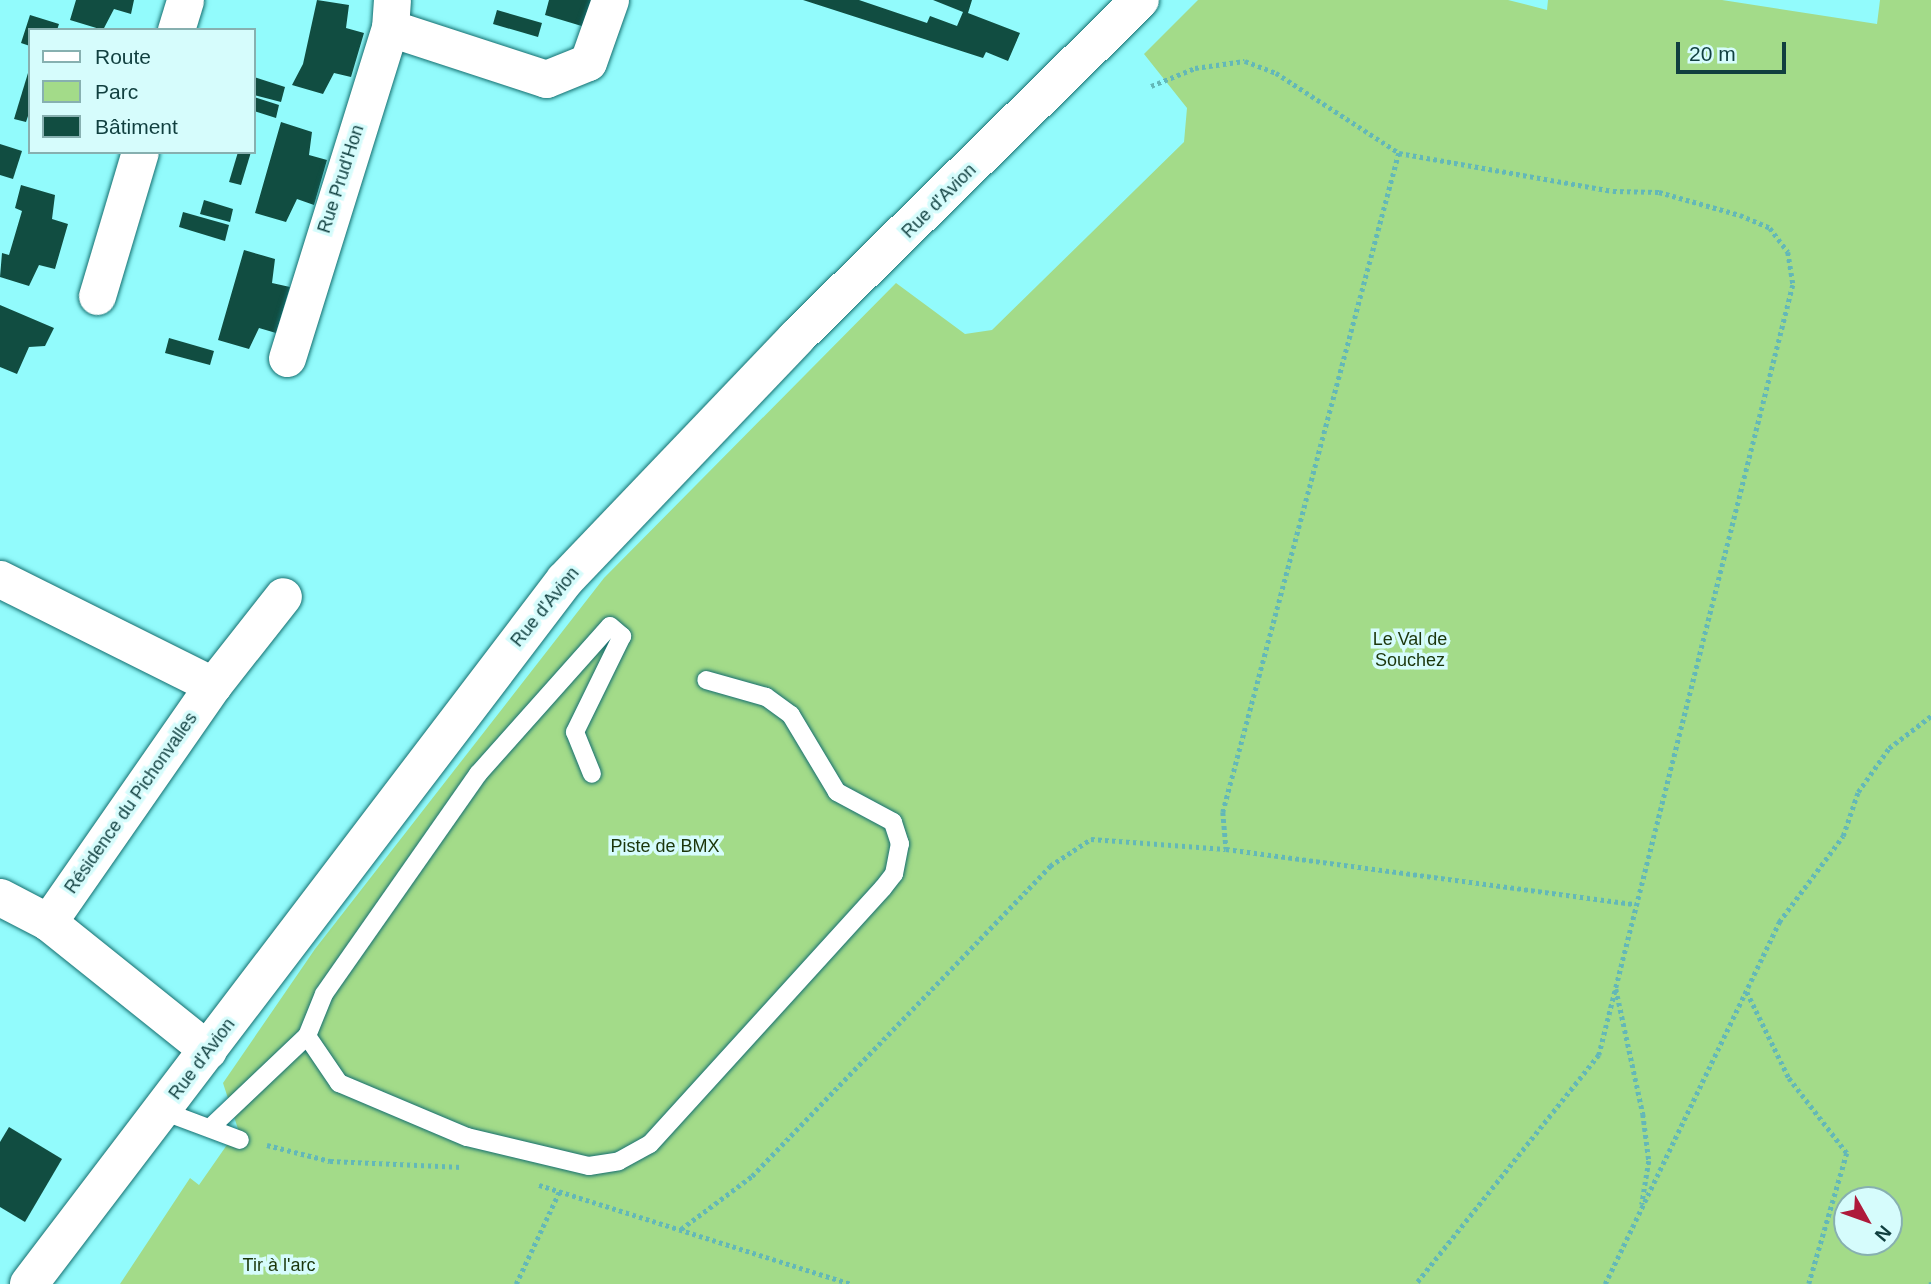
<!DOCTYPE html>
<html>
<head>
<meta charset="utf-8">
<style>
  body { margin:0 }
  #map { position:relative; width:1931px; height:1284px; overflow:hidden; background:#92fbfc; font-family:Helvetica,sans-serif }
  div>[style] { position:absolute }
  [style*='--x'] { left:calc(var(--x)*1px); top:calc(var(--y)*1px); width:calc(var(--w)*1px); rotate:calc(var(--a)*1deg) }
  .green>* { inset:0; background:#a3db89 }
  .building>* { inset:0; background:#114d41 }
  .path>* { height:4.5px; margin-top:-2.25px; transform-origin:0; background:repeating-linear-gradient(90deg,#63b8b8 0 3.5px,transparent 0 7px) }
  .roads { filter:drop-shadow(0 0 2px #146e6f) drop-shadow(0 0 2px #146e6f) }
  .lane>* { height:18px; margin:-9px; padding:0 9px; transform-origin:9px; border-radius:9px; background:#fff }
  .street>* { height:37px; margin:-18.5px; padding:0 18.5px; transform-origin:18.5px; border-radius:18.5px; background:#fff }
  .secondary>* { height:38px; margin:-19px; padding:0 19px; transform-origin:19px; border-radius:19px; background:#fff }
  span { translate:-50% -50%; white-space:nowrap; text-align:center; line-height:1.15; -webkit-text-stroke:7px #d6fcfc; paint-order:stroke }
  .street-label { font-size:18px; color:#103f3f }
  .park-label { font-size:18px; color:#1b360b }
  .legend { position:absolute; left:28px; top:28px; width:228px; height:126px; box-sizing:border-box; background:#d6fcfc; border:2px solid #87b0b0; margin:0; padding:9px 12px; list-style:none; font-size:21px; color:#103f3f }
  .legend li { display:flex; align-items:center; gap:14px; height:35px }
  .legend b { width:35px; border:2px solid #87b0b0 }
  .north { position:absolute; left:1833px; top:1186px; width:70px; height:70px; box-sizing:border-box; background:#d6fcfc; border:2px solid #87b0b0; border-radius:50%; rotate:130deg; font-size:19px; font-weight:700; line-height:28px; text-align:center; color:#103f3f }
  .north::after { content:''; display:block; margin:auto; width:24px; height:32px; background:#ae1a3b; clip-path:polygon(50% 0,100% 100%,50% 72%,0 100%) }
  .scale { position:absolute; left:1676px; top:42px; width:110px; height:32px; box-sizing:border-box; border:4px solid #103f3f; border-top:0; padding-left:9px; font-size:21px; line-height:24px; white-space:nowrap; color:#103f3f; -webkit-text-stroke:5px #d6fcfc; paint-order:stroke }
</style>
</head>
<body>
<div id="map">
  <div class="green">
    <div style="clip-path:polygon(evenodd,1198px 0,1508px 0,1547px 10px,1548px 0,1722px 0,1877px 24px,1880px 0,1931px 0,1931px 1284px,120px 1284px,190px 1178px,199px 1185px,238px 1129px,223px 1083px,315px 949px,604px 578px,896px 283px,965px 334px,992px 330px,1184px 142px,1187px 108px,1144px 54px,1198px 0,1847px 1200px,1889px 1200px,1889px 1242px,1847px 1242px,1847px 1200px)"></div>
  </div>
  <div class="building">
    <div style="clip-path:polygon(76px 0,134px 0,131px 14px,114px 9px,103px 30px,70px 20px)"></div>
    <div style="clip-path:polygon(317px 0,349px 5px,346px 28px,364px 33px,351px 77px,334px 73px,323px 94px,292px 85px,303px 64px)"></div>
    <div style="clip-path:polygon(549px 0,592px 0,585px 27px,545px 15px)"></div>
    <div style="clip-path:polygon(803px 0,859px 0,927px 23px,930px 16px,957px 26px,963px 12px,933px 0,972px 0,968px 13px,1020px 33px,1008px 61px,986px 52px,983px 58px)"></div>
    <div style="clip-path:polygon(497px 10px,542px 23px,538px 37px,493px 24px)"></div>
    <div style="clip-path:polygon(30px 15px,59px 24px,57px 30px,30px 30px,30px 46px,21px 43px)"></div>
    <div style="clip-path:polygon(28px 73px,30px 110px,26px 122px,14px 119px)"></div>
    <div style="clip-path:polygon(254px 77px,285px 87px,281px 102px,254px 95px)"></div>
    <div style="clip-path:polygon(254px 97px,279px 105px,276px 118px,254px 111px)"></div>
    <div style="clip-path:polygon(281px 122px,312px 132px,309px 155px,327px 160px,314px 205px,297px 199px,286px 222px,255px 213px)"></div>
    <div style="clip-path:polygon(0 144px,22px 151px,13px 179px,0 175px)"></div>
    <div style="clip-path:polygon(238px 152px,251px 152px,241px 185px,229px 182px)"></div>
    <div style="clip-path:polygon(21px 185px,55px 195px,52px 219px,68px 224px,55px 269px,39px 265px,29px 286px,0 277px,2px 253px,9px 255px,22px 211px,15px 208px)"></div>
    <div style="clip-path:polygon(204px 200px,233px 209px,230px 222px,200px 214px)"></div>
    <div style="clip-path:polygon(183px 212px,229px 225px,225px 241px,179px 227px)"></div>
    <div style="clip-path:polygon(244px 250px,275px 259px,272px 283px,290px 287px,276px 333px,259px 328px,249px 349px,218px 340px)"></div>
    <div style="clip-path:polygon(0 305px,54px 328px,45px 346px,29px 347px,17px 374px,0 367px)"></div>
    <div style="clip-path:polygon(169px 338px,214px 351px,210px 365px,165px 353px)"></div>
    <div style="clip-path:polygon(9px 1127px,62px 1159px,25px 1222px,0 1207px,0 1142px)"></div>
  </div>
  <div class="path">
    <div style="--x:1151;--y:86;--w:48;--a:-22.2"></div>
    <div style="--x:1195;--y:68;--w:50;--a:-8"></div>
    <div style="--x:1245;--y:61;--w:33;--a:21"></div>
    <div style="--x:1276;--y:73;--w:147;--a:33"></div>
    <div style="--x:1399;--y:153;--w:217;--a:10.1"></div>
    <div style="--x:1613;--y:191;--w:46;--a:1.2"></div>
    <div style="--x:1659;--y:192;--w:84;--a:15.9"></div>
    <div style="--x:1740;--y:215;--w:33;--a:23"></div>
    <div style="--x:1770;--y:228;--w:30;--a:53"></div>
    <div style="--x:1788;--y:252;--w:33;--a:81"></div>
    <div style="--x:1793;--y:285;--w:794;--a:104.14"></div>
    <div style="--x:1599;--y:1055;--w:293;--a:128.6"></div>
    <div style="--x:1399;--y:153;--w:682;--a:104.95"></div>
    <div style="--x:1223;--y:812;--w:37;--a:85"></div>
    <div style="--x:1226;--y:849;--w:411;--a:7.7"></div>
    <div style="--x:1616;--y:989;--w:128;--a:77.8"></div>
    <div style="--x:1643;--y:1114;--w:47;--a:82.7"></div>
    <div style="--x:1649;--y:1161;--w:44;--a:99.2"></div>
    <div style="--x:1747;--y:992;--w:96;--a:64"></div>
    <div style="--x:1789;--y:1078;--w:95;--a:52.3"></div>
    <div style="--x:1847;--y:1153;--w:136;--a:106.2"></div>
    <div style="--x:267;--y:1145;--w:65;--a:14.3"></div>
    <div style="--x:330;--y:1161;--w:132;--a:2.6"></div>
    <div style="--x:539;--y:1185;--w:328;--a:17.6"></div>
    <div style="--x:681;--y:1229;--w:89;--a:-36.7"></div>
    <div style="--x:752;--y:1176;--w:430;--a:-46.1"></div>
    <div style="--x:1050;--y:866;--w:49;--a:-33.4"></div>
    <div style="--x:1091;--y:839;--w:135;--a:4.2"></div>
    <div style="--x:516;--y:1284;--w:102;--a:-64.9"></div>
    <div style="--x:1605;--y:1284;--w:402;--a:-64.3"></div>
    <div style="--x:1779;--y:922;--w:107;--a:-53.3"></div>
    <div style="--x:1843;--y:836;--w:46;--a:-71.2"></div>
    <div style="--x:1858;--y:792;--w:54;--a:-54.8"></div>
    <div style="--x:1889;--y:748;--w:53;--a:-37.3"></div>
    <div style="--x:1931;--y:1284;--w:2;--a:-90"></div>
  </div>
  <div class="roads">
    <div class="lane">
      <div style="--x:307;--y:1036;--w:57;--a:55.8"></div>
      <div style="--x:339;--y:1083;--w:139;--a:22.9"></div>
      <div style="--x:467;--y:1137;--w:125;--a:13.4"></div>
      <div style="--x:589;--y:1166;--w:30;--a:-9"></div>
      <div style="--x:619;--y:1161;--w:35;--a:-29"></div>
      <div style="--x:650;--y:1144;--w:346;--a:-47.7"></div>
      <div style="--x:883;--y:888;--w:18;--a:-52"></div>
      <div style="--x:894;--y:874;--w:31;--a:-79"></div>
      <div style="--x:900;--y:844;--w:23;--a:-108"></div>
      <div style="--x:893;--y:822;--w:64;--a:-151.8"></div>
      <div style="--x:837;--y:792;--w:90;--a:-120.9"></div>
      <div style="--x:791;--y:715;--w:31;--a:-144"></div>
      <div style="--x:766;--y:697;--w:62;--a:-164.2"></div>
      <div style="--x:163;--y:1111;--w:82;--a:20.6"></div>
      <div style="--x:211;--y:1127;--w:132;--a:-43.5"></div>
      <div style="--x:307;--y:1036;--w:45;--a:-68"></div>
      <div style="--x:324;--y:994;--w:269;--a:-55"></div>
      <div style="--x:478;--y:774;--w:198;--a:-48.3"></div>
      <div style="--x:610;--y:626;--w:16;--a:40"></div>
      <div style="--x:622;--y:636;--w:107;--a:116.1"></div>
      <div style="--x:575;--y:732;--w:45;--a:68"></div>
    </div>
    <div class="street">
      <div style="--x:390;--y:28;--w:164;--a:18.1"></div>
      <div style="--x:546;--y:79;--w:45;--a:-22"></div>
      <div style="--x:588;--y:62;--w:66;--a:-70.5"></div>
      <div style="--x:176;--y:30;--w:31;--a:-73"></div>
      <div style="--x:97;--y:296;--w:150;--a:-73.4"></div>
      <div style="--x:287;--y:358;--w:346;--a:-72.7"></div>
      <div style="--x:390;--y:28;--w:28;--a:-86"></div>
      <div style="--x:0;--y:579;--w:238;--a:26.5"></div>
      <div style="--x:213;--y:685;--w:289;--a:124.8"></div>
      <div style="--x:213;--y:685;--w:113;--a:-51.8"></div>
      <div style="--x:0;--y:897;--w:54;--a:27.5"></div>
      <div style="--x:48;--y:922;--w:205;--a:38.7"></div>
    </div>
    <div class="secondary">
      <div style="--x:29;--y:1284;--w:885;--a:-52.72"></div>
      <div style="--x:565;--y:580;--w:335;--a:-46.3"></div>
      <div style="--x:796;--y:338;--w:482;--a:-44.5"></div>
    </div>
  </div>
  <div class="street-label">
    <span style="left:341px;top:179px;rotate:-72deg">Rue Prud'Hon</span>
    <span style="left:939px;top:201px;rotate:-45deg">Rue d'Avion</span>
    <span style="left:545px;top:607px;rotate:-51deg">Rue d'Avion</span>
    <span style="left:131px;top:803px;rotate:-55deg">Résidence du Pichonvalles</span>
    <span style="left:202px;top:1059px;rotate:-53deg">Rue d'Avion</span>
  </div>
  <div class="park-label">
    <span style="left:1410px;top:650px">Le Val de<br>Souchez</span>
    <span style="left:665px;top:846px">Piste de BMX</span>
    <span style="left:279px;top:1265px">Tir à l'arc</span>
  </div>
  <ul class="legend">
  <li><b style="height:9px;background:#fff"></b>Route</li>
  <li><b style="height:19px;background:#a3db89"></b>Parc</li>
  <li><b style="height:19px;background:#114d41"></b>Bâtiment</li>
  </ul>
  <div class="north">N</div>
  <div class="scale">20 m</div>
</div>
</body>
</html>
